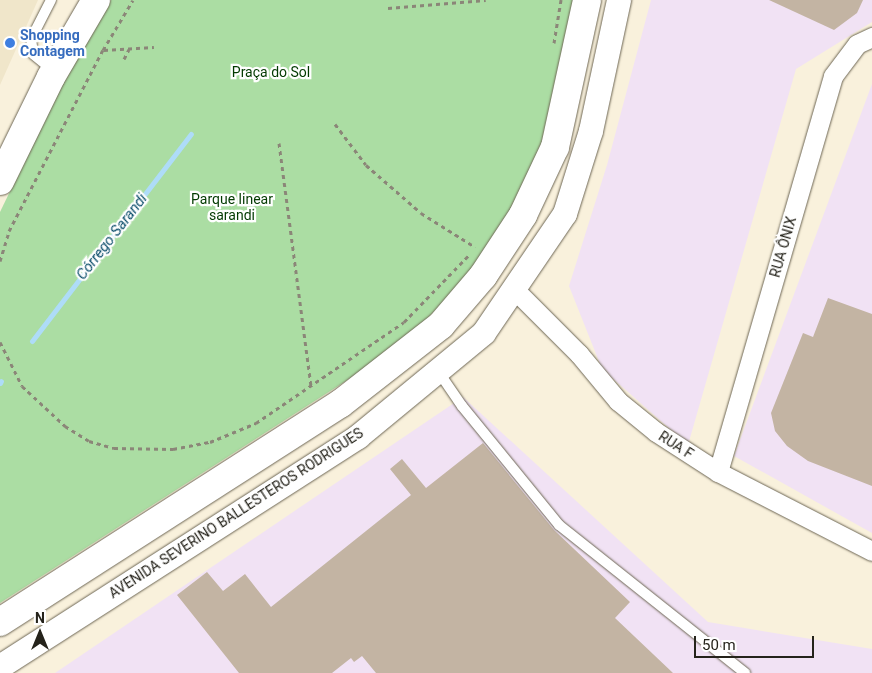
<!DOCTYPE html>
<html>
<head>
<meta charset="utf-8">
<style>
  body { margin:0 }
  #map { position:relative; width:872px; height:673px; overflow:hidden; background:#f9f1dc; font-family:Roboto,sans-serif }
  div>[style] { position:absolute }
  [style*='--x'] { left:calc(var(--x)*1px); top:calc(var(--y)*1px); width:calc(var(--w)*1px); rotate:calc(var(--a)*1deg) }
  .built>* { inset:0; background:#f0e6ca }
  .industrial>* { inset:0; background:#f1e2f4 }
  .green>* { inset:0; background:#abdda3 }
  .stream>* { height:5px; margin:-2.5px; padding:0 2.5px; transform-origin:2.5px; border-radius:2.5px; background:#aedcf8 }
  .building>* { inset:0; background:#c3b4a3 }
  .path>* { height:3px; margin-top:-1.5px; transform-origin:0; background:repeating-linear-gradient(90deg,#8b8678 0 4px,transparent 0 8px) }
  .roads { filter:drop-shadow(0 0 1px #6d6654) drop-shadow(0 0 1px #6d6654) }
  .service>* { height:10px; margin:-5px; padding:0 5px; transform-origin:5px; border-radius:5px; background:#fff }
  .minor>* { height:19px; margin:-9.5px; padding:0 9.5px; transform-origin:9.5px; border-radius:9.5px; background:#fff }
  .tertiary>* { height:24px; margin:-12px; padding:0 12px; transform-origin:12px; border-radius:12px; background:#fff }
  .primary>* { height:28px; margin:-14px; padding:0 14px; transform-origin:14px; border-radius:14px; background:#fff }
  .dots>* { width:14px; height:14px; translate:-50% -50%; box-sizing:border-box; border:2px solid #fff; border-radius:50% }
  span { translate:-50% -50%; white-space:nowrap; text-align:center; line-height:1.15; -webkit-text-stroke:4.5px #fff; paint-order:stroke }
  .shop-label { font-size:14px; color:#366cbe; font-weight:700 }
  .left { translate:0 -50%; text-align:left }
  .park-label { font-size:14px; color:#023a00 }
  .street-label { font-size:14px; color:#25231b }
  .water-label { font-size:15px; color:#0a4d6a; font-style:italic }
  .north { position:absolute; left:15px; top:608px; width:50px; height:50px; -webkit-text-stroke:4px #fff; paint-order:stroke; rotate:0deg; font-size:14px; font-weight:700; line-height:20px; text-align:center; color:#25231b }
  .north::after { content:''; display:block; margin:auto; width:18px; height:22px; background:#25231b; clip-path:polygon(50% 0,100% 100%,50% 72%,0 100%) }
  .scale { position:absolute; left:694px; top:636px; width:120px; height:22px; box-sizing:border-box; border:2px solid #25231b; border-top:0; padding-left:6px; font-size:15px; line-height:18px; white-space:nowrap; color:#25231b; -webkit-text-stroke:4px #fff; paint-order:stroke }
</style>
</head>
<body>
<div id="map">
  <div class="built">
    <div style="clip-path:polygon(0 0,38px 0,0 85px)"></div>
  </div>
  <div class="industrial">
    <div style="clip-path:polygon(651px 0,872px 0,872px 22px,796px 69px,688px 445px,602px 369px,569px 286px,607px 165px)"></div>
    <div style="clip-path:polygon(872px 84px,872px 533px,734px 456px)"></div>
    <div style="clip-path:polygon(463px 397px,708px 622px,872px 649px,872px 673px,55px 673px)"></div>
  </div>
  <div class="green">
    <div style="clip-path:polygon(111px 0,578px 0,538px 159px,503px 225px,461px 284px,411px 335px,349px 379px,0 603px,0 212px,63px 82px)"></div>
  </div>
  <div class="stream">
    <div style="--x:32;--y:341;--w:261;--a:-52.5"></div>
    <div style="--x:0;--y:383;--w:2;--a:-63"></div>
  </div>
  <div class="building">
    <div style="clip-path:polygon(769px 0,863px 0,857px 13px,834px 30px)"></div>
    <div style="clip-path:polygon(828px 298px,872px 314px,872px 486px,808px 461px,787px 446px,775px 431px,771px 413px,803px 333px,813px 337px)"></div>
    <div style="clip-path:polygon(483px 443px,554px 530px,630px 602px,615px 618px,673px 673px,376px 673px,362px 656px,354px 662px,351px 658px,332px 673px,239px 673px,177px 595px,207px 572px,223px 591px,245px 574px,271px 607px,411px 495px,390px 469px,402px 459px,426px 488px)"></div>
  </div>
  <div class="path">
    <div style="--x:388;--y:8;--w:98;--a:-4.7"></div>
    <div style="--x:554;--y:43;--w:44;--a:-80.8"></div>
    <div style="--x:104;--y:50;--w:50;--a:-3.4"></div>
    <div style="--x:124;--y:59;--w:11;--a:-63"></div>
    <div style="--x:335;--y:124;--w:51;--a:52.9"></div>
    <div style="--x:366;--y:165;--w:73;--a:41.1"></div>
    <div style="--x:421;--y:213;--w:64;--a:32.2"></div>
    <div style="--x:279;--y:143;--w:246;--a:82.5"></div>
    <div style="--x:0;--y:261;--w:31;--a:-73"></div>
    <div style="--x:9;--y:231;--w:204;--a:-62.6"></div>
    <div style="--x:103;--y:50;--w:58;--a:-59"></div>
    <div style="--x:0;--y:342;--w:49;--a:63.4"></div>
    <div style="--x:22;--y:386;--w:59;--a:42.9"></div>
    <div style="--x:65;--y:426;--w:28;--a:32"></div>
    <div style="--x:89;--y:441;--w:26;--a:16"></div>
    <div style="--x:114;--y:448;--w:59;--a:1"></div>
    <div style="--x:173;--y:449;--w:38;--a:-11"></div>
    <div style="--x:210;--y:442;--w:50;--a:-22.4"></div>
    <div style="--x:256;--y:423;--w:179;--a:-34.3"></div>
    <div style="--x:404;--y:322;--w:93;--a:-45.9"></div>
  </div>
  <div class="roads">
    <div class="service">
      <div style="--x:51;--y:0;--w:44;--a:117.1"></div>
      <div style="--x:31;--y:39;--w:15;--a:82"></div>
      <div style="--x:33;--y:54;--w:27;--a:39"></div>
      <div style="--x:438;--y:371;--w:42;--a:55.6"></div>
      <div style="--x:462;--y:406;--w:154;--a:50.8"></div>
      <div style="--x:559;--y:525;--w:238;--a:38.5"></div>
    </div>
    <div class="minor">
      <div style="--x:515;--y:290;--w:91;--a:45"></div>
      <div style="--x:579;--y:354;--w:61;--a:50.3"></div>
      <div style="--x:618;--y:401;--w:49;--a:39.2"></div>
      <div style="--x:656;--y:432;--w:74;--a:32.8"></div>
      <div style="--x:718;--y:472;--w:173;--a:27.2"></div>
      <div style="--x:718;--y:472;--w:412;--a:-73.8"></div>
      <div style="--x:833;--y:76;--w:40;--a:-53"></div>
      <div style="--x:857;--y:44;--w:17;--a:-25"></div>
    </div>
    <div class="tertiary">
      <div style="--x:0;--y:667;--w:426;--a:-32.7"></div>
      <div style="--x:358;--y:437;--w:163;--a:-39.5"></div>
      <div style="--x:484;--y:333;--w:144;--a:-55.8"></div>
      <div style="--x:565;--y:214;--w:87;--a:-72.6"></div>
      <div style="--x:591;--y:131;--w:134;--a:-77.9"></div>
    </div>
    <div class="primary">
      <div style="--x:0;--y:181;--w:116;--a:-63.9"></div>
      <div style="--x:51;--y:77;--w:89;--a:-59.7"></div>
      <div style="--x:0;--y:622;--w:404;--a:-32.7"></div>
      <div style="--x:340;--y:404;--w:128;--a:-38"></div>
      <div style="--x:441;--y:325;--w:65;--a:-49.4"></div>
      <div style="--x:483;--y:276;--w:73;--a:-56.7"></div>
      <div style="--x:523;--y:215;--w:75;--a:-64.8"></div>
      <div style="--x:555;--y:147;--w:150;--a:-77.7"></div>
    </div>
  </div>
  <div class="dots">
    <div style="left:10px;top:43px;background:#3f7fe0"></div>
  </div>
  <div class="shop-label">
    <span class="left" style="left:20px;top:43px">Shopping<br>Contagem</span>
  </div>
  <div class="park-label">
    <span style="left:271px;top:72px">Praça do Sol</span>
    <span style="left:232px;top:207px">Parque linear<br>sarandi</span>
  </div>
  <div class="street-label">
    <span style="left:783px;top:247px;rotate:-74deg">RUA ÔNIX</span>
    <span style="left:676px;top:445px;rotate:33deg">RUA F</span>
    <span style="left:236px;top:513px;rotate:-33deg">AVENIDA SEVERINO BALLESTEROS RODRIGUES</span>
  </div>
  <div class="water-label">
    <span style="left:112px;top:237px;rotate:-52deg">Córrego Sarandi</span>
  </div>
  <div class="north">N</div>
  <div class="scale">50 m</div>
</div>
</body>
</html>
